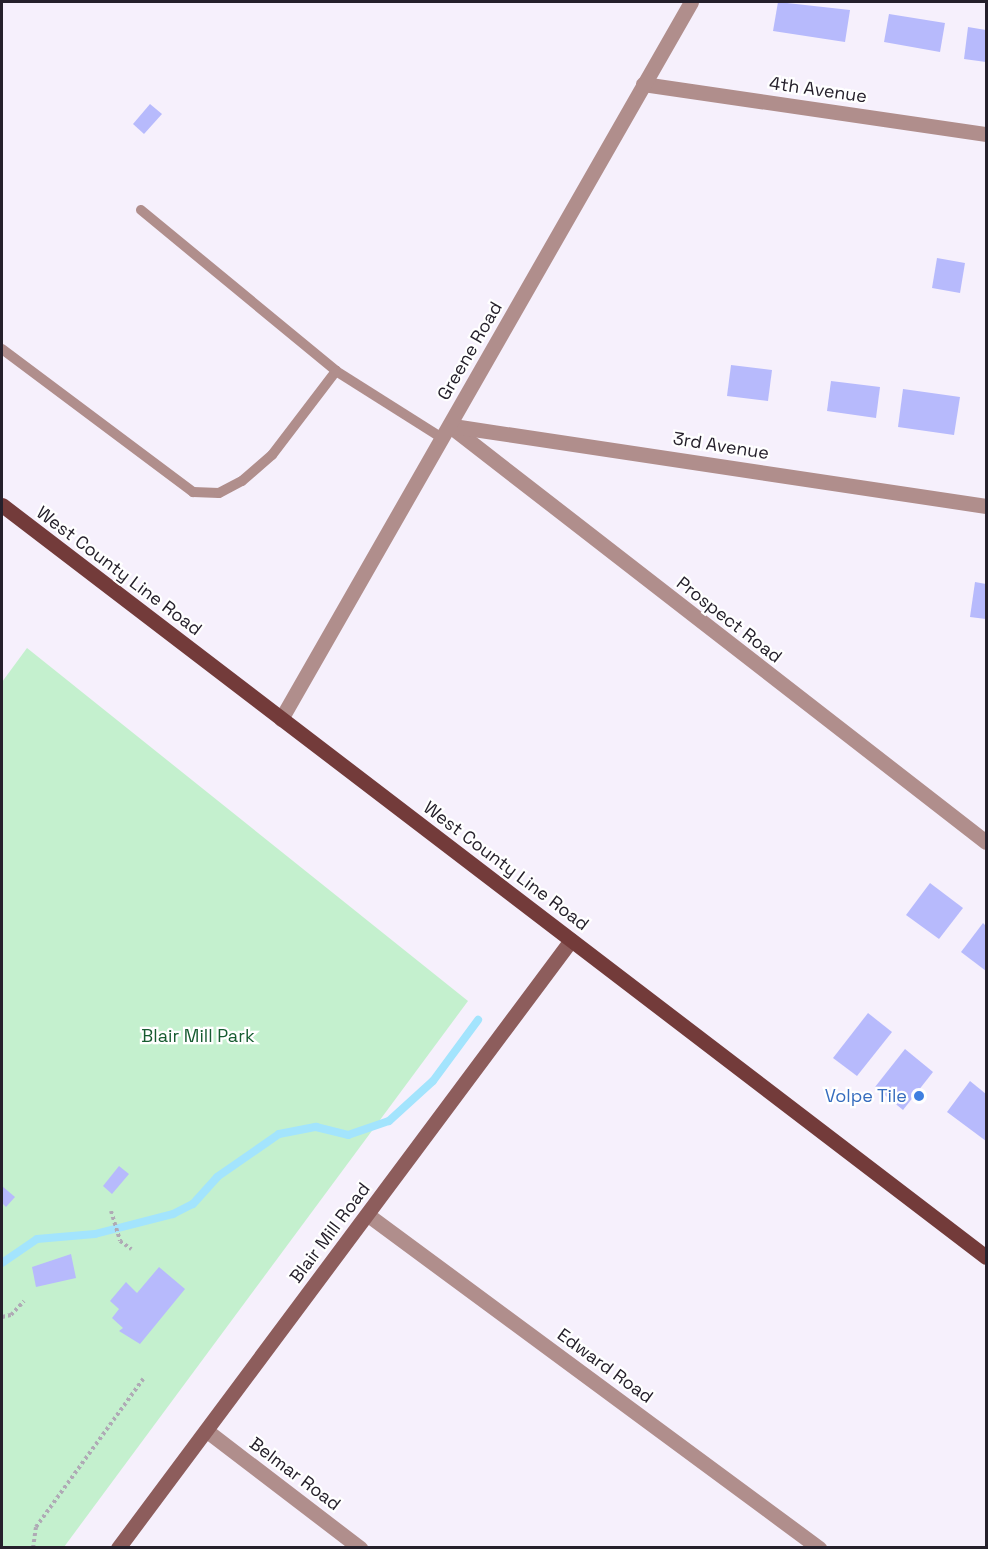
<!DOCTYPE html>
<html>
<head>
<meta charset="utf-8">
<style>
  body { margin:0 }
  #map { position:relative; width:988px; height:1549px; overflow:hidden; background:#f6f0fc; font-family:"Space Grotesk",sans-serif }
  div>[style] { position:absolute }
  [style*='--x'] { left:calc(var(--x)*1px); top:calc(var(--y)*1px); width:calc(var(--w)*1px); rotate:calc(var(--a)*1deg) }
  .green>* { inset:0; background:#c4f0ce }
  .stream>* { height:8px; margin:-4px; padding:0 4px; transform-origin:4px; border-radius:4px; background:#a3e4fd }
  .building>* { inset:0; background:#b7bafc }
  .path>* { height:4px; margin-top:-2px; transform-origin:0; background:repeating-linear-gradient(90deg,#afaab5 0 3px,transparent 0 6px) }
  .lane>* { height:10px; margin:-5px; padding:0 5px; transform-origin:5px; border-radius:5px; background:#b08e8c }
  .street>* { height:15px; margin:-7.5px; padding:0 7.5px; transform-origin:7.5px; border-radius:7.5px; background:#b08e8c }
  .secondary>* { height:15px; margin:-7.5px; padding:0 7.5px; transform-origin:7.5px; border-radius:7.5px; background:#8d5d5c }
  .primary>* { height:15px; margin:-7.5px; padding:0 7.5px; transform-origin:7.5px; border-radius:7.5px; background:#733b3a }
  .dots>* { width:16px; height:16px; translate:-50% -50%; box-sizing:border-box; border:3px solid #fff; border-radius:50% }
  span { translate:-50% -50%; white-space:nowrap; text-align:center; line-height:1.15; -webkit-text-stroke:4.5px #fff; paint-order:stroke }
  .street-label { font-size:18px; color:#25202b }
  .park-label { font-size:18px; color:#165b30 }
  .shop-label { font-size:18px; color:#366cbe }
  .right { translate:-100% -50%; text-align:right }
  .frame { position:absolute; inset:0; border:3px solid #25202b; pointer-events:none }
</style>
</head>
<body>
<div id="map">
  <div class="green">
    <div style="clip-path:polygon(27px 648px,468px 1001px,64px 1547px,2px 1547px,2px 682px)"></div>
  </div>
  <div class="stream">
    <div style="--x:2;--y:1263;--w:42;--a:-34.4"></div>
    <div style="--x:37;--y:1239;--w:58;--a:-4.9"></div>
    <div style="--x:95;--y:1234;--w:81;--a:-14.4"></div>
    <div style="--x:173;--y:1214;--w:22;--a:-27"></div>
    <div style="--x:193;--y:1204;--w:36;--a:-48"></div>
    <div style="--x:217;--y:1177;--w:75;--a:-34.7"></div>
    <div style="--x:279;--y:1134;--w:38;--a:-11"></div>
    <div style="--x:316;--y:1127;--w:33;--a:14"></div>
    <div style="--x:348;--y:1135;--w:43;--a:-18.9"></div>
    <div style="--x:389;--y:1121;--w:59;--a:-42.3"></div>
    <div style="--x:433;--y:1081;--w:76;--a:-53.6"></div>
  </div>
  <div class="building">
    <div style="clip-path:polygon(778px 2px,850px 10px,845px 42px,773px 31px)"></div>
    <div style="clip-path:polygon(889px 14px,945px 23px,940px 52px,884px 42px)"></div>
    <div style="clip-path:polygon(968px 27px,986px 30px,986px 62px,964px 59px)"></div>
    <div style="clip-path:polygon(150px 104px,162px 114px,144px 134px,133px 124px)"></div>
    <div style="clip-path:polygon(937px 258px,965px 263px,960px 293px,932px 288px)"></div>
    <div style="clip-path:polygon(731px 365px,772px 370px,768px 401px,727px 396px)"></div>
    <div style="clip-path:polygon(831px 381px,880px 387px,876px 418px,827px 411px)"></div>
    <div style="clip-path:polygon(903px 389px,960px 397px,954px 435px,898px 427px)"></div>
    <div style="clip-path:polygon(975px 582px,986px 584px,986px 619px,970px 617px)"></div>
    <div style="clip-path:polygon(930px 883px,963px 908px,939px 939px,906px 915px)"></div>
    <div style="clip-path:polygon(983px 923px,986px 926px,986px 971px,961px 952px)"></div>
    <div style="clip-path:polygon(868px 1013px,892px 1032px,857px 1076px,833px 1058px)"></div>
    <div style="clip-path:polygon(905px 1049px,933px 1072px,903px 1110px,875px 1087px)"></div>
    <div style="clip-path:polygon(970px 1081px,986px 1094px,986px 1141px,947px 1112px)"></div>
    <div style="clip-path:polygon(119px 1166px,129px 1174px,112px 1194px,103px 1186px)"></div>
    <div style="clip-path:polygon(2px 1186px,15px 1197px,6px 1207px,2px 1203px)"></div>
    <div style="clip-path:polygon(71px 1254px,76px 1278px,36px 1287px,32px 1267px)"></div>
    <div style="clip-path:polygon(159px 1267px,185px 1289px,140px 1344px,119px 1331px,123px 1328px,112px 1318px,119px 1309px,110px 1301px,126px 1282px,137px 1293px)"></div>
  </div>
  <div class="path">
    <div style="--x:111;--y:1211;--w:31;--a:73"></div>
    <div style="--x:120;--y:1241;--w:14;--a:36"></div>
    <div style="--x:2;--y:1317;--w:9;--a:-13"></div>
    <div style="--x:11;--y:1315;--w:19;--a:-47"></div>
    <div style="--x:33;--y:1548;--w:21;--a:-82"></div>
    <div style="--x:36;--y:1527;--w:183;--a:-54.1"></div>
  </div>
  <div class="lane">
    <div style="--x:141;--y:210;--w:253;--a:39.5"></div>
    <div style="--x:2;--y:349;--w:239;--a:36.8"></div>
    <div style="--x:193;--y:492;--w:26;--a:2"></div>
    <div style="--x:219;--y:493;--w:26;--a:-28"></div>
    <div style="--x:242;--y:481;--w:40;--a:-41"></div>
    <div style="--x:272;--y:455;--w:106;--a:-52.7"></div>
    <div style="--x:336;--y:371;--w:125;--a:32.3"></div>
  </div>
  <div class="street">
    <div style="--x:643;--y:84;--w:347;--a:8.3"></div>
    <div style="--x:450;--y:426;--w:678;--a:37.82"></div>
    <div style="--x:453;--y:426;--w:539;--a:8.54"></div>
    <div style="--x:281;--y:719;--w:826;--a:-60.24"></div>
    <div style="--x:368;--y:1215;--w:561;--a:36.44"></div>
    <div style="--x:207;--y:1431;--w:193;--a:37.4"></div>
  </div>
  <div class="secondary">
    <div style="--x:118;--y:1548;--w:758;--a:-53.31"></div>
  </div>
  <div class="primary">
    <div style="--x:2;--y:505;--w:1238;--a:37.39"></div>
  </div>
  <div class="dots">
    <div style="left:919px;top:1096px;background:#3f7fe0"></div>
  </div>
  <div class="street-label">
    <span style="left:818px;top:90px;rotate:8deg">4th Avenue</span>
    <span style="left:470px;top:351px;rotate:-60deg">Greene Road</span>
    <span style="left:721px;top:446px;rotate:9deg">3rd Avenue</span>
    <span style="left:119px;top:571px;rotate:37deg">West County Line Road</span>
    <span style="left:729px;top:620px;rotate:38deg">Prospect Road</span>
    <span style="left:506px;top:866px;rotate:37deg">West County Line Road</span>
    <span style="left:330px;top:1233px;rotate:-53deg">Blair Mill Road</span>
    <span style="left:605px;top:1366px;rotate:36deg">Edward Road</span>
    <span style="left:295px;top:1474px;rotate:37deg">Belmar Road</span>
  </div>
  <div class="park-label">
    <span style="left:198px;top:1036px">Blair Mill Park</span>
  </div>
  <div class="shop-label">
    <span class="right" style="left:907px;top:1096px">Volpe Tile</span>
  </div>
  <div class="frame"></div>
</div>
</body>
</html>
